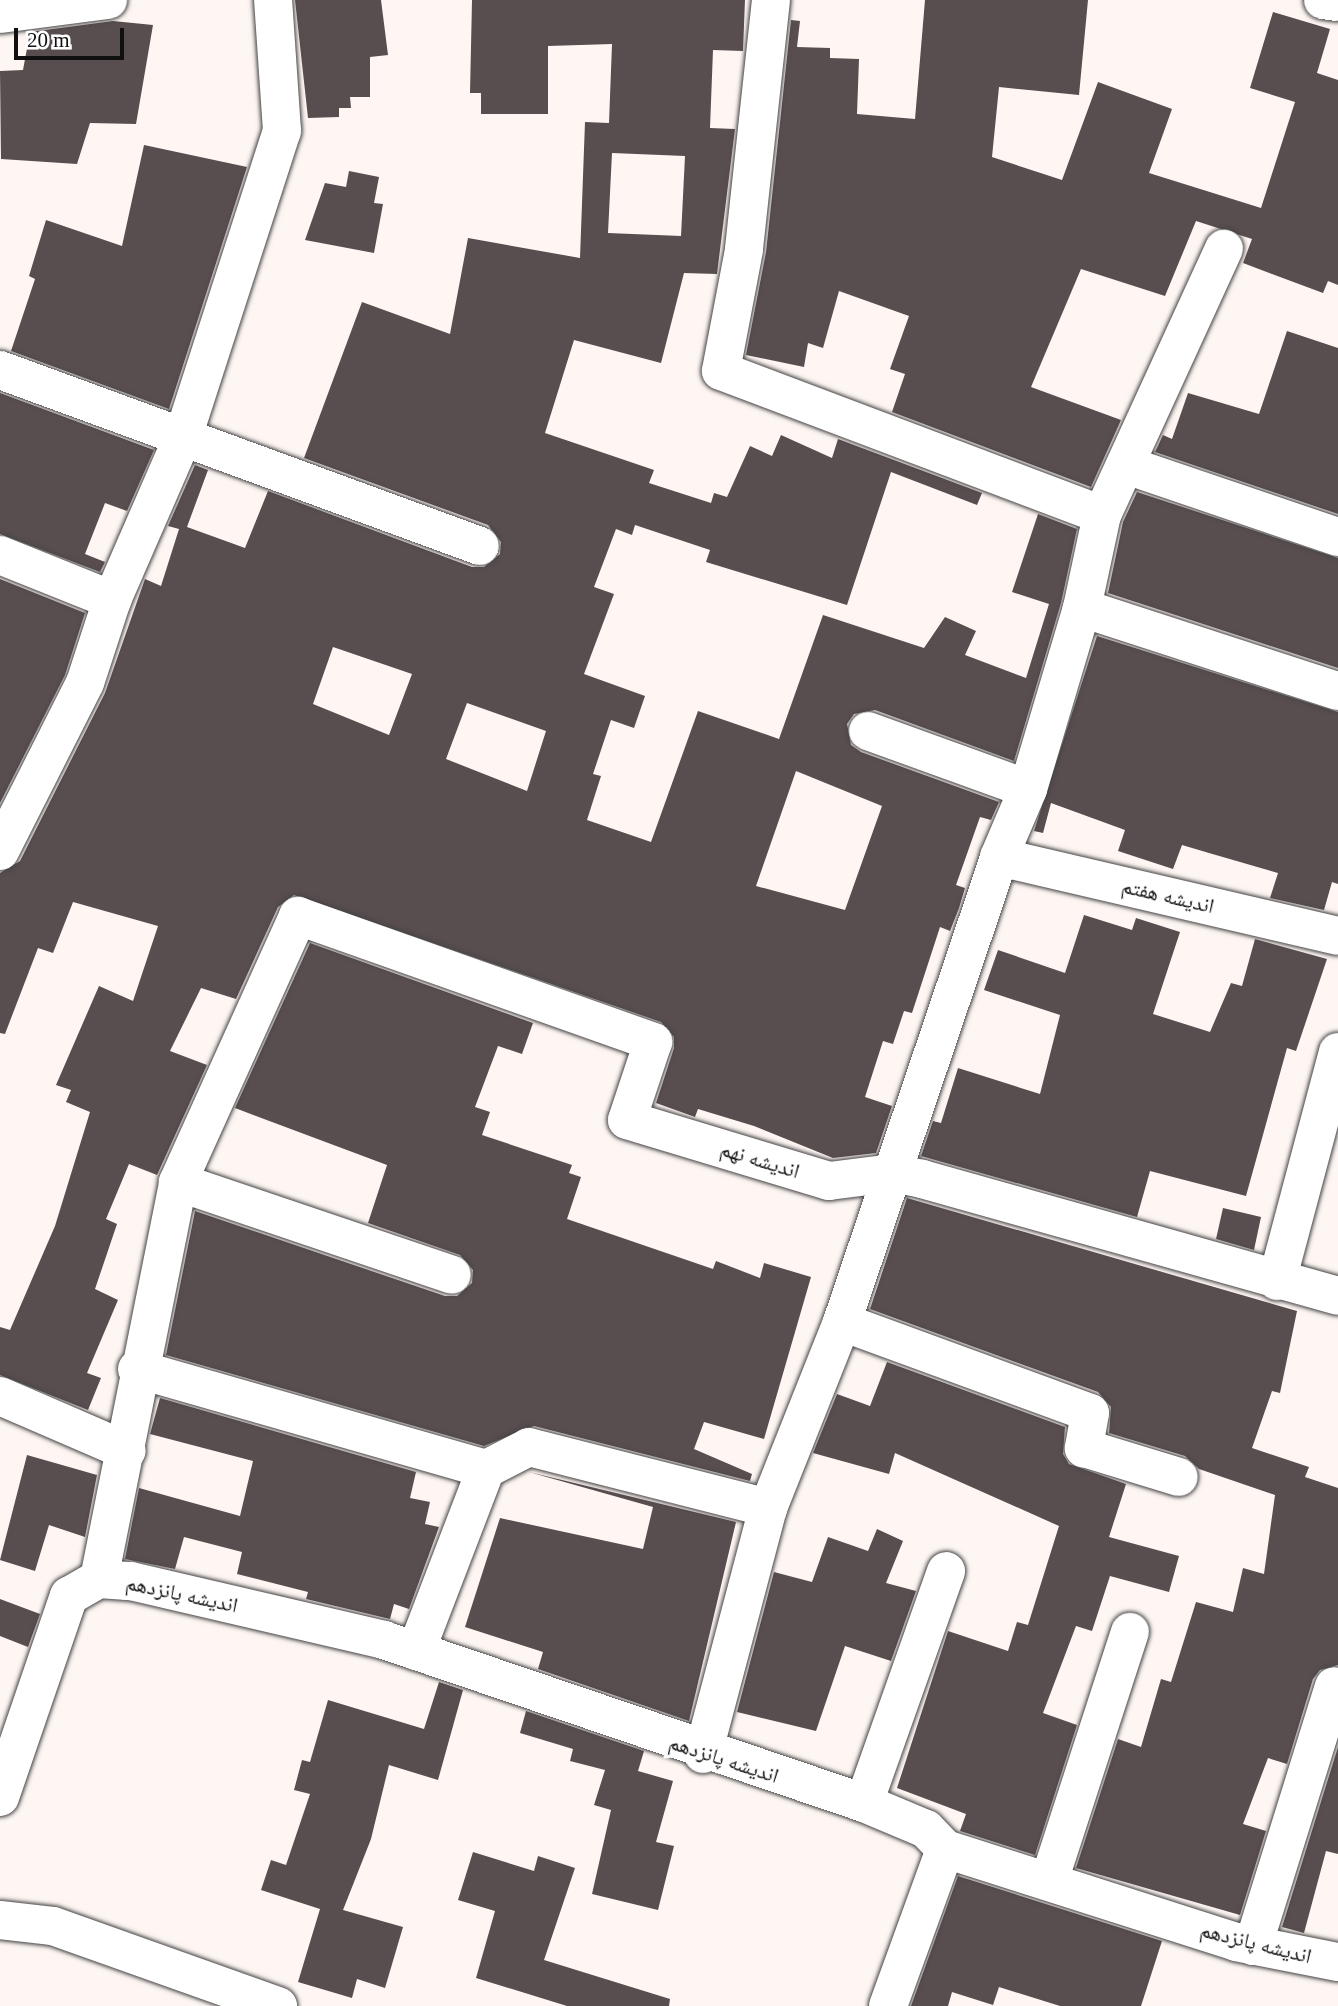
<!DOCTYPE html>
<html>
<head>
<meta charset="utf-8">
<style>
  body { margin:0 }
  #map { position:relative; width:1338px; height:2006px; overflow:hidden; background:#fef6f3; font-family:"Times New Roman","Noto Naskh Arabic",serif }
  div>[style] { position:absolute }
  [style*='--x'] { left:calc(var(--x)*1px); top:calc(var(--y)*1px); width:calc(var(--w)*1px); rotate:calc(var(--a)*1deg) }
  .building>* { inset:0; background:#584d4f }
  .roads { filter:drop-shadow(0 0 2px #434343) drop-shadow(0 0 2px #434343) }
  .minor>* { height:38px; margin:-19px; padding:0 19px; transform-origin:19px; border-radius:19px; background:#fff }
  span { translate:-50% -50%; white-space:nowrap; text-align:center; line-height:1.15; -webkit-text-stroke:7px #fff; paint-order:stroke }
  .street-label { font-size:21px; color:#101010 }
  .scale { position:absolute; left:14px; top:28px; width:110px; height:32px; box-sizing:border-box; border:4px solid #101010; border-top:0; padding-left:9px; font-size:21px; line-height:24px; white-space:nowrap; color:#101010; -webkit-text-stroke:5px #fff; paint-order:stroke }
</style>
</head>
<body>
<div id="map">
  <div class="building">
    <div style="clip-path:polygon(295px 0,381px 0,388px 55px,370px 57px,370px 97px,350px 97px,351px 108px,339px 108px,339px 117px,308px 118px)"></div>
    <div style="clip-path:polygon(evenodd,472px 0,745px 0,743px 51px,713px 50px,710px 128px,735px 129px,717px 274px,684px 273px,661px 363px,574px 340px,545px 433px,654px 470px,649px 483px,711px 503px,714px 493px,727px 497px,750px 446px,772px 456px,781px 435px,832px 458px,838px 439px,982px 493px,977px 505px,891px 472px,847px 605px,706px 562px,710px 550px,635px 525px,632px 535px,616px 529px,594px 587px,614px 594px,584px 674px,645px 696px,634px 728px,611px 720px,593px 774px,601px 776px,587px 820px,651px 842px,698px 711px,779px 739px,823px 615px,924px 648px,945px 617px,976px 631px,965px 655px,1026px 678px,1049px 604px,1012px 592px,1038px 514px,1077px 529px,1061px 603px,1014px 761px,875px 710px,854px 714px,847px 724px,851px 745px,861px 752px,999px 802px,991px 820px,980px 817px,956px 885px,965px 888px,959px 908px,950px 931px,940px 927px,912px 1013px,904px 1011px,893px 1044px,883px 1041px,865px 1097px,892px 1106px,876px 1153px,833px 1158px,754px 1126px,698px 1109px,695px 1117px,656px 1103px,674px 1048px,674px 1037px,661px 1022px,294px 895px,278px 907px,236px 999px,201px 988px,170px 1051px,207px 1065px,157px 1175px,129px 1164px,106px 1219px,117px 1224px,95px 1289px,118px 1300px,87px 1373px,101px 1378px,88px 1410px,0 1375px,0 1327px,10px 1330px,55px 1226px,90px 1112px,66px 1102px,71px 1090px,56px 1085px,99px 986px,133px 1001px,158px 926px,73px 902px,53px 953px,38px 948px,5px 1034px,0 1033px,0 873px,20px 861px,105px 693px,145px 579px,161px 586px,179px 529px,168px 526px,195px 465px,208px 470px,187px 527px,245px 548px,268px 491px,472px 567px,484px 567px,500px 554px,501px 542px,488px 525px,304px 458px,362px 302px,450px 334px,468px 238px,580px 258px,585px 122px,609px 123px,612px 44px,548px 46px,548px 114px,481px 114px,481px 93px,470px 93px,472px 0,612px 153px,685px 156px,681px 236px,608px 233px,612px 153px,472px 0,333px 647px,412px 674px,389px 735px,313px 704px,333px 647px,472px 0,467px 703px,546px 731px,527px 791px,446px 759px,467px 703px,472px 0,796px 771px,882px 806px,845px 910px,756px 886px,796px 771px)"></div>
    <div style="clip-path:polygon(925px 0,1088px 0,1079px 95px,999px 87px,992px 157px,1062px 180px,1098px 82px,1172px 109px,1149px 173px,1261px 208px,1295px 102px,1250px 88px,1273px 12px,1330px 29px,1317px 73px,1338px 80px,1338px 285px,1328px 281px,1323px 293px,1243px 263px,1252px 239px,1196px 221px,1165px 296px,1081px 269px,1031px 387px,1121px 420px,1091px 487px,892px 412px,905px 374px,890px 369px,909px 316px,839px 291px,823px 348px,808px 343px,804px 367px,746px 355px,766px 252px,791px 20px,800px 21px,797px 47px,830px 48px,830px 58px,859px 59px,857px 114px,915px 119px)"></div>
    <div style="clip-path:polygon(113px 21px,153px 25px,136px 124px,90px 123px,77px 164px,1px 159px,0 71px,23px 70px,30px 32px)"></div>
    <div style="clip-path:polygon(144px 145px,247px 167px,169px 409px,11px 351px,35px 279px,29px 276px,46px 220px,122px 246px)"></div>
    <div style="clip-path:polygon(349px 171px,379px 177px,374px 203px,383px 204px,374px 253px,305px 240px,325px 183px,346px 187px)"></div>
    <div style="clip-path:polygon(1287px 331px,1338px 348px,1338px 514px,1155px 452px,1163px 435px,1172px 439px,1188px 393px,1259px 414px)"></div>
    <div style="clip-path:polygon(0 393px,154px 450px,127px 511px,105px 503px,85px 554px,105px 562px,100px 572px,0 534px)"></div>
    <div style="clip-path:polygon(1137px 492px,1338px 558px,1338px 668px,1108px 593px,1123px 522px)"></div>
    <div style="clip-path:polygon(0 579px,85px 613px,65px 675px,0 803px)"></div>
    <div style="clip-path:polygon(1097px 636px,1338px 712px,1338px 884px,1332px 882px,1324px 910px,1270px 898px,1278px 873px,1209px 853px,1182px 845px,1173px 869px,1118px 851px,1125px 830px,1051px 803px,1043px 833px,1034px 831px)"></div>
    <div style="clip-path:polygon(1084px 915px,1132px 930px,1136px 918px,1180px 932px,1153px 1014px,1210px 1032px,1231px 983px,1242px 986px,1255px 939px,1327px 959px,1296px 1051px,1287px 1048px,1246px 1196px,1150px 1171px,1137px 1217px,921px 1156px,933px 1121px,941px 1123px,958px 1068px,1040px 1094px,1060px 1015px,984px 990px,998px 950px,1065px 973px)"></div>
    <div style="clip-path:polygon(310px 943px,533px 1023px,522px 1054px,498px 1046px,475px 1107px,490px 1112px,482px 1135px,572px 1165px,569px 1173px,581px 1177px,567px 1219px,713px 1269px,716px 1261px,760px 1278px,764px 1263px,811px 1277px,764px 1439px,704px 1422px,694px 1449px,752px 1474px,750px 1481px,534px 1426px,484px 1446px,166px 1355px,195px 1211px,445px 1296px,457px 1296px,472px 1283px,473px 1270px,460px 1255px,368px 1223px,387px 1165px,235px 1108px)"></div>
    <div style="clip-path:polygon(907px 1198px,1297px 1311px,1280px 1393px,1272px 1391px,1252px 1448px,1309px 1467px,1305px 1477px,1338px 1488px,1338px 1665px,1320px 1670px,1313px 1679px,1287px 1764px,1268px 1758px,1243px 1824px,1266px 1831px,1240px 1915px,1076px 1868px,1118px 1739px,1141px 1747px,1161px 1679px,1171px 1682px,1196px 1602px,1233px 1612px,1243px 1568px,1264px 1574px,1275px 1495px,1199px 1469px,1185px 1456px,1109px 1433px,1111px 1407px,1098px 1392px,870px 1309px)"></div>
    <div style="clip-path:polygon(1223px 1208px,1261px 1217px,1254px 1250px,1216px 1239px)"></div>
    <div style="clip-path:polygon(887px 1362px,1065px 1427px,1063px 1454px,1069px 1464px,1126px 1484px,1109px 1537px,1179px 1556px,1169px 1592px,1110px 1576px,1092px 1631px,1076px 1626px,1043px 1713px,1077px 1725px,1035px 1855px,960px 1831px,966px 1814px,897px 1788px,948px 1631px,1008px 1651px,1017px 1622px,1028px 1625px,1059px 1526px,895px 1453px,889px 1474px,813px 1453px,837px 1394px,870px 1406px)"></div>
    <div style="clip-path:polygon(160px 1398px,416px 1472px,410px 1498px,430px 1502px,425px 1524px,439px 1527px,409px 1609px,394px 1604px,390px 1619px,306px 1599px,308px 1592px,237px 1574px,242px 1552px,184px 1537px,175px 1569px,125px 1559px,139px 1488px,240px 1516px,253px 1461px,150px 1434px)"></div>
    <div style="clip-path:polygon(27px 1455px,97px 1475px,85px 1537px,49px 1525px,35px 1571px,0 1560px)"></div>
    <div style="clip-path:polygon(529px 1472px,736px 1522px,689px 1721px,538px 1669px,543px 1652px,465px 1627px,500px 1518px,643px 1549px,653px 1507px)"></div>
    <div style="clip-path:polygon(877px 1529px,903px 1541px,886px 1583px,916px 1591px,891px 1661px,845px 1646px,816px 1731px,737px 1712px,774px 1572px,812px 1582px,828px 1537px,868px 1551px)"></div>
    <div style="clip-path:polygon(0 1599px,40px 1614px,28px 1647px,0 1636px)"></div>
    <div style="clip-path:polygon(439px 1682px,463px 1690px,438px 1780px,389px 1765px,371px 1839px,343px 1910px,403px 1927px,385px 1988px,357px 1979px,352px 1998px,298px 1982px,320px 1909px,261px 1890px,271px 1860px,286px 1865px,310px 1794px,294px 1790px,302px 1760px,310px 1762px,328px 1700px,424px 1729px)"></div>
    <div style="clip-path:polygon(526px 1711px,644px 1751px,638px 1771px,673px 1781px,656px 1842px,674px 1846px,658px 1910px,592px 1894px,611px 1810px,594px 1805px,605px 1770px,570px 1761px,573px 1749px,520px 1733px)"></div>
    <div style="clip-path:polygon(1338px 1747px,1338px 1854px,1326px 1851px,1304px 1933px,1282px 1927px)"></div>
    <div style="clip-path:polygon(473px 1852px,534px 1871px,538px 1856px,575px 1868px,544px 1960px,670px 1999px,669px 2006px,567px 2006px,476px 1978px,495px 1911px,458px 1900px)"></div>
    <div style="clip-path:polygon(958px 1876px,1162px 1941px,1141px 2006px,1060px 2006px,999px 1987px,993px 2005px,952px 1992px,948px 2006px,911px 2006px)"></div>
  </div>
  <div class="roads">
    <div class="minor">
      <div style="--x:771;--y:0;--w:251;--a:96.2"></div>
      <div style="--x:744;--y:250;--w:123;--a:100.8"></div>
      <div style="--x:721;--y:371;--w:407;--a:20.7"></div>
      <div style="--x:1323;--y:0;--w:15;--a:8"></div>
      <div style="--x:0;--y:14;--w:109;--a:-7.4"></div>
      <div style="--x:0;--y:370;--w:511;--a:20.14"></div>
      <div style="--x:1126;--y:465;--w:224;--a:18.8"></div>
      <div style="--x:0;--y:555;--w:121;--a:21.9"></div>
      <div style="--x:1082;--y:608;--w:269;--a:18"></div>
      <div style="--x:868;--y:731;--w:170;--a:19.9"></div>
      <div style="--x:0;--y:851;--w:188;--a:-63.2"></div>
      <div style="--x:85;--y:683;--w:87;--a:-72"></div>
      <div style="--x:112;--y:600;--w:178;--a:-66.5"></div>
      <div style="--x:183;--y:437;--w:322;--a:-72.1"></div>
      <div style="--x:282;--y:131;--w:131;--a:-93.9"></div>
      <div style="--x:999;--y:857;--w:348;--a:13.1"></div>
      <div style="--x:178;--y:1182;--w:289;--a:18.7"></div>
      <div style="--x:1277;--y:1281;--w:237;--a:-75.1"></div>
      <div style="--x:842;--y:1322;--w:264;--a:20.1"></div>
      <div style="--x:1090;--y:1413;--w:36;--a:100"></div>
      <div style="--x:1084;--y:1448;--w:99;--a:17"></div>
      <div style="--x:137;--y:1369;--w:363;--a:16"></div>
      <div style="--x:486;--y:1469;--w:48;--a:-27.1"></div>
      <div style="--x:529;--y:1447;--w:247;--a:14.3"></div>
      <div style="--x:0;--y:1396;--w:138;--a:23.4"></div>
      <div style="--x:99;--y:1579;--w:405;--a:-78.7"></div>
      <div style="--x:178;--y:1182;--w:292;--a:-65.7"></div>
      <div style="--x:298;--y:916;--w:377;--a:19.5"></div>
      <div style="--x:653;--y:1042;--w:82;--a:108.4"></div>
      <div style="--x:627;--y:1120;--w:211;--a:16.8"></div>
      <div style="--x:829;--y:1181;--w:64;--a:-7.2"></div>
      <div style="--x:892;--y:1173;--w:31;--a:11"></div>
      <div style="--x:922;--y:1179;--w:432;--a:15.7"></div>
      <div style="--x:99;--y:1579;--w:32;--a:4"></div>
      <div style="--x:131;--y:1581;--w:260;--a:13.1"></div>
      <div style="--x:384;--y:1640;--w:507;--a:18.76"></div>
      <div style="--x:864;--y:1803;--w:67;--a:22.8"></div>
      <div style="--x:926;--y:1829;--w:28;--a:46"></div>
      <div style="--x:945;--y:1849;--w:305;--a:17.7"></div>
      <div style="--x:1236;--y:1942;--w:104;--a:11.1"></div>
      <div style="--x:416;--y:1651;--w:195;--a:-69"></div>
      <div style="--x:703;--y:1754;--w:254;--a:-75.2"></div>
      <div style="--x:768;--y:1508;--w:200;--a:-68.3"></div>
      <div style="--x:842;--y:1322;--w:491;--a:-71.3"></div>
      <div style="--x:999;--y:857;--w:74;--a:-66.9"></div>
      <div style="--x:1028;--y:789;--w:189;--a:-73.4"></div>
      <div style="--x:1082;--y:608;--w:95;--a:-77.9"></div>
      <div style="--x:1102;--y:515;--w:293;--a:-65.4"></div>
      <div style="--x:0;--y:1797;--w:213;--a:-71.1"></div>
      <div style="--x:69;--y:1596;--w:34;--a:-30"></div>
      <div style="--x:864;--y:1803;--w:246;--a:-70.5"></div>
      <div style="--x:1049;--y:1881;--w:262;--a:-72"></div>
      <div style="--x:0;--y:1920;--w:53;--a:6.5"></div>
      <div style="--x:53;--y:1926;--w:239;--a:19.6"></div>
      <div style="--x:1253;--y:1946;--w:272;--a:-72.7"></div>
      <div style="--x:888;--y:2006;--w:167;--a:-70"></div>
    </div>
  </div>
  <div class="street-label">
    <span style="left:1168px;top:896px;rotate:13deg">اندیشه هفتم</span>
    <span style="left:760px;top:1160px;rotate:17deg">اندیشه نهم</span>
    <span style="left:182px;top:1594px;rotate:12deg">اندیشه پانزدهم</span>
    <span style="left:724px;top:1759px;rotate:18deg">اندیشه پانزدهم</span>
    <span style="left:1256px;top:1943px;rotate:14deg">اندیشه پانزدهم</span>
  </div>
  <div class="scale">20 m</div>
</div>
</body>
</html>
